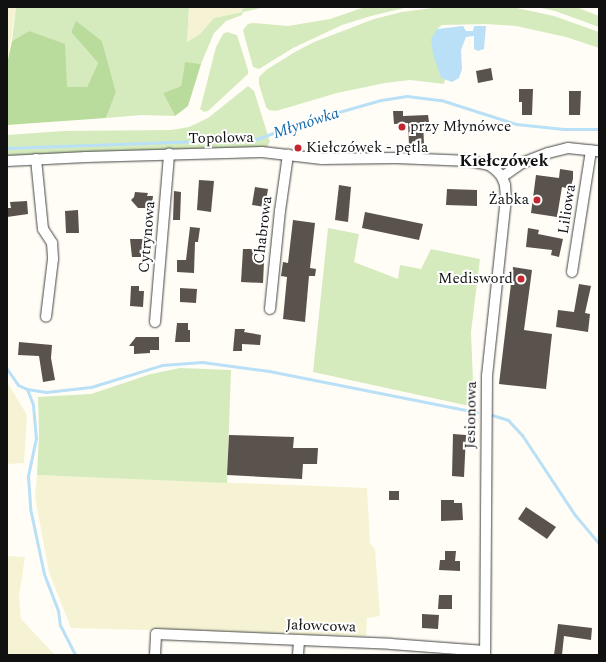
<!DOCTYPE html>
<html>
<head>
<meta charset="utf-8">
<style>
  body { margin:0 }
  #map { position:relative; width:606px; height:662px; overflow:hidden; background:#fffdf5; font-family:Spectral,serif }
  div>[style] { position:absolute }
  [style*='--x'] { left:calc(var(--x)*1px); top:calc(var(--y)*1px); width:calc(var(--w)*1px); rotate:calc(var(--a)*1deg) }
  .farmland>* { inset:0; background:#f6f3d4 }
  .green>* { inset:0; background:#d5ebbd }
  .forest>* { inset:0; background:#b9dc9c }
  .water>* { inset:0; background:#b9e0f7 }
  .stream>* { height:3px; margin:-1.5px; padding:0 1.5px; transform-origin:1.5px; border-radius:1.5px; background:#b9e0f7 }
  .building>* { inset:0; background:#5a524d }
  .roads { filter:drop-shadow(0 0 1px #444) drop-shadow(0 0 1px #444) }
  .minor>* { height:10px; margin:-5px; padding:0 5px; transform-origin:5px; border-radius:5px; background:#fff }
  .dots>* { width:11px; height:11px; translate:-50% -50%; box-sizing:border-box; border:2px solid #fff; border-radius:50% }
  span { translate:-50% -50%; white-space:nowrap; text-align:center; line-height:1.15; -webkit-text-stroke:4px #fff; paint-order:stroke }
  .poi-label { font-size:15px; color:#111 }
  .left { translate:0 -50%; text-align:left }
  .right { translate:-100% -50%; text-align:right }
  .street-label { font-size:15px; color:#111 }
  .water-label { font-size:16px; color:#1768a6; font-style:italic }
  .quarter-label { font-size:17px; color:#111; font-weight:700 }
  .frame { position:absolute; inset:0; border:8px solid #111; pointer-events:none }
</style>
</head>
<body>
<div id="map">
  <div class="farmland">
    <div style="clip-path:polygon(7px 7px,16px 7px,7px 64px)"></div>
    <div style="clip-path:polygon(189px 7px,243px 7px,242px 12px,214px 18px,200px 34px,187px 42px)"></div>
    <div style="clip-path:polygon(7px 382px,27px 415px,24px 463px,7px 464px)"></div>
    <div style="clip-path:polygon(37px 475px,367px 488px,370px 543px,375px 549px,380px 616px,367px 618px,366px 636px,71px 628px,49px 572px,35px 497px)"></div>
    <div style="clip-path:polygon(7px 556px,25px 557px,19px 597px,21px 619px,55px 655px,7px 655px)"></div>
  </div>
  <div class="green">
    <div style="clip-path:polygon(16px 7px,189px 7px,187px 42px,200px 34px,214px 18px,242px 12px,243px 7px,266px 7px,243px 12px,242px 15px,226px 21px,214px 33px,201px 64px,185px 63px,181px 86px,163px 93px,175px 116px,142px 115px,106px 118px,116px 92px,102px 41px,76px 22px,71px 32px,98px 63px,87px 87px,67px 87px,29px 31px,12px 41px)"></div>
    <div style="clip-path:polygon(365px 7px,408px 7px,371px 16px,342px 25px,293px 48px,259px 69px,253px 67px,244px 34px,243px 30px,248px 24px,253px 23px,288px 26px,330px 19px)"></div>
    <div style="clip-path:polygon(440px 7px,512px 7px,554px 16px,599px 32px,599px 48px,566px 37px,516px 26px,485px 24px,442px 25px,437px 29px,441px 78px,445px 79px,444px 84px,410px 80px,385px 83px,337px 93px,276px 111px,269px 110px,266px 107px,259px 84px,259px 77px,266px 70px,295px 52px,314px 42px,374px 19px,402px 12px)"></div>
    <div style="clip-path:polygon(537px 7px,576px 7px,599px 16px,599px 27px,555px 11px)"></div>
    <div style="clip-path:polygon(227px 32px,237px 35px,248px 70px,248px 74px,208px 111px,204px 112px,200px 109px,201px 106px,216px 47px,223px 34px)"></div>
    <div style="clip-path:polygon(248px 86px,254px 91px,270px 142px,266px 148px,121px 151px,7px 156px,7px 135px,64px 131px,171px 130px,189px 127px,208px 118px)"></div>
    <div style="clip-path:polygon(328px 228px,359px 234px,354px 262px,398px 279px,400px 265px,421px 269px,431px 249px,480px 259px,471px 332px,474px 407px,313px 372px)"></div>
    <div style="clip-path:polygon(180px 368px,231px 370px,227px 483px,37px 475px,39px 434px,38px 397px,91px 394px,151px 374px)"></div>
  </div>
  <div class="forest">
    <div style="clip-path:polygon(76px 21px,102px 41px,116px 92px,106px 118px,7px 125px,7px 64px,12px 41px,29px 31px,65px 44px,67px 87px,87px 87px,98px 63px,71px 32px)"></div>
    <div style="clip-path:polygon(185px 62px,201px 64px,188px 106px,175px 116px,163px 93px,181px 86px)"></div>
  </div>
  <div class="water">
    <div style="clip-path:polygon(463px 26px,466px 31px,473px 31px,474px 26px,486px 26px,484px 49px,478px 51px,474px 49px,474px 36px,466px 37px,461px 50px,462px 69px,459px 78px,452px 82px,441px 78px,433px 54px,431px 39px,437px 29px)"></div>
  </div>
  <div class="stream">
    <div style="--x:7;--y:148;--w:250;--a:-2.1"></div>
    <div style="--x:257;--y:139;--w:46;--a:-20.4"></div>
    <div style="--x:300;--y:123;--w:84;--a:-15.9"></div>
    <div style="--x:381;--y:100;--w:26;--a:-9"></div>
    <div style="--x:407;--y:96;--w:34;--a:7"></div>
    <div style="--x:441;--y:100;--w:79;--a:17.7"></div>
    <div style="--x:516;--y:124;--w:48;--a:5.9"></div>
    <div style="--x:564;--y:129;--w:35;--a:0"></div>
    <div style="--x:7;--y:369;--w:19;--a:55"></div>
    <div style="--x:18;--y:385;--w:10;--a:24"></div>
    <div style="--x:27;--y:389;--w:19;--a:9"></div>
    <div style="--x:46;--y:392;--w:45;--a:-6.3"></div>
    <div style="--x:91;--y:387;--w:74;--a:-17.2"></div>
    <div style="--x:162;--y:365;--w:40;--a:-4.3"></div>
    <div style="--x:202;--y:362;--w:68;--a:7.7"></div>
    <div style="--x:269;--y:371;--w:212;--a:11.2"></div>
    <div style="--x:27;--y:389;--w:17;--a:69"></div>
    <div style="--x:33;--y:405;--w:33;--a:85"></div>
    <div style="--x:36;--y:438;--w:39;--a:102"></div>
    <div style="--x:28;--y:476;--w:32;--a:86"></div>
    <div style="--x:30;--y:508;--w:67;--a:78"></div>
    <div style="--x:44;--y:574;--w:40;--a:69"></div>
    <div style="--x:58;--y:611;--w:14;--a:82"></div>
    <div style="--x:60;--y:625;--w:34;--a:63"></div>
    <div style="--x:492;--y:415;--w:17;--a:17"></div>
    <div style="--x:508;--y:420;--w:21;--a:47"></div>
    <div style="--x:522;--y:435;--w:96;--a:56.5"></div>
    <div style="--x:575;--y:515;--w:38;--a:50"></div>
  </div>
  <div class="building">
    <div style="clip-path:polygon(491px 68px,493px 80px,478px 83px,476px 71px)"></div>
    <div style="clip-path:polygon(519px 89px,533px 89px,532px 115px,522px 115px,522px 102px,519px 102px)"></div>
    <div style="clip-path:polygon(569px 91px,581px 91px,580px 115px,569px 115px)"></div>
    <div style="clip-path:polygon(393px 111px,403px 111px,403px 116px,428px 115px,429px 122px,423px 122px,424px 144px,409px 145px,408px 123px,394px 124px)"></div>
    <div style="clip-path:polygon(560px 169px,573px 171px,573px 179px,570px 189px,562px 187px,557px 217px,531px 213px,536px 175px,559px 178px)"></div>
    <div style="clip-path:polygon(199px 180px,214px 181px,211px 212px,197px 210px)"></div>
    <div style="clip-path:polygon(339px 185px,351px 187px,348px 222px,335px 220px)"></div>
    <div style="clip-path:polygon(255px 187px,268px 189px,265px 207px,252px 205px)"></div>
    <div style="clip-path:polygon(447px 189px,477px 190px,477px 206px,446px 205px)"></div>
    <div style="clip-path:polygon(174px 191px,181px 192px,180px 220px,173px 220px)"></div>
    <div style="clip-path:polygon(135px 192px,148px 193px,147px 196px,153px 196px,152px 206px,147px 205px,146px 208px,138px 208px,131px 200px,134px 197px)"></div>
    <div style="clip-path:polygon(27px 201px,28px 214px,7px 217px,7px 208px,11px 208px,10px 202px)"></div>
    <div style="clip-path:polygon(78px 210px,79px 233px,66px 233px,65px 211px)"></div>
    <div style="clip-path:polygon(365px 212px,423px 224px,419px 240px,362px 228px)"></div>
    <div style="clip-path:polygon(293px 220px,315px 223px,310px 268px,316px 269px,315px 276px,309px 276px,305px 322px,283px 319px,287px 277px,281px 276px,283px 262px,288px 263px)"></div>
    <div style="clip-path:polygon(190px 227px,200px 228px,198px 242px,195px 242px,194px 273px,177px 272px,177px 260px,186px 260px)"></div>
    <div style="clip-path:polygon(528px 228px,539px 230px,538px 234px,563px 239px,559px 257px,551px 255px,552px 250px,526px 247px)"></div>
    <div style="clip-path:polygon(130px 239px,147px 239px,145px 257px,132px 257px)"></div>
    <div style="clip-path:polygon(243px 249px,254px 249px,253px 262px,264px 262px,263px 283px,241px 282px)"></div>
    <div style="clip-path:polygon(513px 267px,532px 270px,524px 330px,552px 334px,546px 389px,499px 384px)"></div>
    <div style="clip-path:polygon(579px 284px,591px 286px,585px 313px,590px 314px,588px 332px,556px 327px,558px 310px,574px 312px)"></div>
    <div style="clip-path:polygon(131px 286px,139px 286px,139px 291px,144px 291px,143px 307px,130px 306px)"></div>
    <div style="clip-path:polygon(180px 288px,197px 289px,196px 303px,180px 302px)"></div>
    <div style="clip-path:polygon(177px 323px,188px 323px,188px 330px,190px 330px,190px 342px,175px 342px)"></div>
    <div style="clip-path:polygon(235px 329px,245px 329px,244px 332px,261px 335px,260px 345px,242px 344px,242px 351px,233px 351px)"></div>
    <div style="clip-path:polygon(136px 337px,159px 337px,159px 350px,150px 350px,150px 353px,134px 354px,134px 346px,129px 346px)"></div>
    <div style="clip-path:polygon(19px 342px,52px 345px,51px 358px,55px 380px,43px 382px,39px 356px,18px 355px)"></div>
    <div style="clip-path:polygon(453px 434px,466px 435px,464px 477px,452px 476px)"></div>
    <div style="clip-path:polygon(229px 435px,294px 437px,293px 448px,318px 448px,317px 464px,303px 464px,302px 479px,227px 475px)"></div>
    <div style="clip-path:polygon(389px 491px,399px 491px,399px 500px,389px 500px)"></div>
    <div style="clip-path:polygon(441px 500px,454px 500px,454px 503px,462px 503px,463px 520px,441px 521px)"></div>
    <div style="clip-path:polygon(526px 507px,556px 527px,547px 539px,518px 519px)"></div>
    <div style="clip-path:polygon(445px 551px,456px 551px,455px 561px,460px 561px,460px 571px,439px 570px,440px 560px,445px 560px)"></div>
    <div style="clip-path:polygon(439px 595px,452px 595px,452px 609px,438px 609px)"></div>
    <div style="clip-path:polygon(422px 614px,439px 615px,438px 629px,422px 628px)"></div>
    <div style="clip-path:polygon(558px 624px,592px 628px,591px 640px,564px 636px,562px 655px,554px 655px)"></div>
  </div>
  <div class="roads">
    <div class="minor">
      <div style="--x:36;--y:159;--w:70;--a:84.3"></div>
      <div style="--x:43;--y:229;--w:17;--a:57"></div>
      <div style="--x:52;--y:243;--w:16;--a:86"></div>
      <div style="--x:53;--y:259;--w:58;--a:96.9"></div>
      <div style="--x:7;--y:161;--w:79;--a:-2.9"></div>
      <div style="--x:86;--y:157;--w:176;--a:-1.6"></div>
      <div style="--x:262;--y:152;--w:60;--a:6.7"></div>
      <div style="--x:322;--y:159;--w:74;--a:-0.8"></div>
      <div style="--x:396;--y:158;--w:74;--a:2.3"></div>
      <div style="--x:470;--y:161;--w:19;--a:12"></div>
      <div style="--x:489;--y:165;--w:9;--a:36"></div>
      <div style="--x:496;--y:170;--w:9;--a:49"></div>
      <div style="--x:502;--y:177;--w:9;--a:69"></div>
      <div style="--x:505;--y:185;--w:13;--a:86"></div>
      <div style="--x:506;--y:198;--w:179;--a:96.1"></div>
      <div style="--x:487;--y:376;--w:279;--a:90.4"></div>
      <div style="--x:502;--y:177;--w:24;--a:-35"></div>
      <div style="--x:522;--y:163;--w:28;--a:-21"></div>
      <div style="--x:548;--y:153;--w:21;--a:-14"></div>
      <div style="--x:568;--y:148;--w:31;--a:6"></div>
      <div style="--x:572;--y:272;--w:123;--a:-81.1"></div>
      <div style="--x:270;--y:309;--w:99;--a:-84.2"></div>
      <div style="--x:280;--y:211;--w:57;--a:-81.9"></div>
      <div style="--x:155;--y:322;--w:169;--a:-85.2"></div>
      <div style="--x:155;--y:655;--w:21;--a:-87"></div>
      <div style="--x:156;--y:634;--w:235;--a:2.4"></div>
      <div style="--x:391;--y:644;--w:94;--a:4.3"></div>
      <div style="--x:298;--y:655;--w:15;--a:-86"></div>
    </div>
  </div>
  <div class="dots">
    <div style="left:402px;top:127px;background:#c4262e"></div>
    <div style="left:298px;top:148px;background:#c4262e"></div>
    <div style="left:537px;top:200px;background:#c4262e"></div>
    <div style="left:521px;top:279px;background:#c4262e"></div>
  </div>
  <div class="poi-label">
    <span class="left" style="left:410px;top:127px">przy Młynówce</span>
    <span class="left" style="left:306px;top:148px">Kiełczówek - pętla</span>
    <span class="right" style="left:529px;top:200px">Żabka</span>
    <span class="right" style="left:513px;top:279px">Medisword</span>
  </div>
  <div class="street-label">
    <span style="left:221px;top:138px;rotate:-1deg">Topolowa</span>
    <span style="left:567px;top:209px;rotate:-81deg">Liliowa</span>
    <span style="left:263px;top:230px;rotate:-83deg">Chabrowa</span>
    <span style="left:147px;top:237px;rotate:-85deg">Cytrynowa</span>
    <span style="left:471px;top:415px;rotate:-89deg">Jesionowa</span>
    <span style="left:321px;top:626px;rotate:2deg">Jałowcowa</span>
  </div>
  <div class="water-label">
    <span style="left:306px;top:123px;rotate:-18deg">Młynówka</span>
  </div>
  <div class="quarter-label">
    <span style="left:504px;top:162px">Kiełczówek</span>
  </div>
  <div class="frame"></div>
</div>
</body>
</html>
